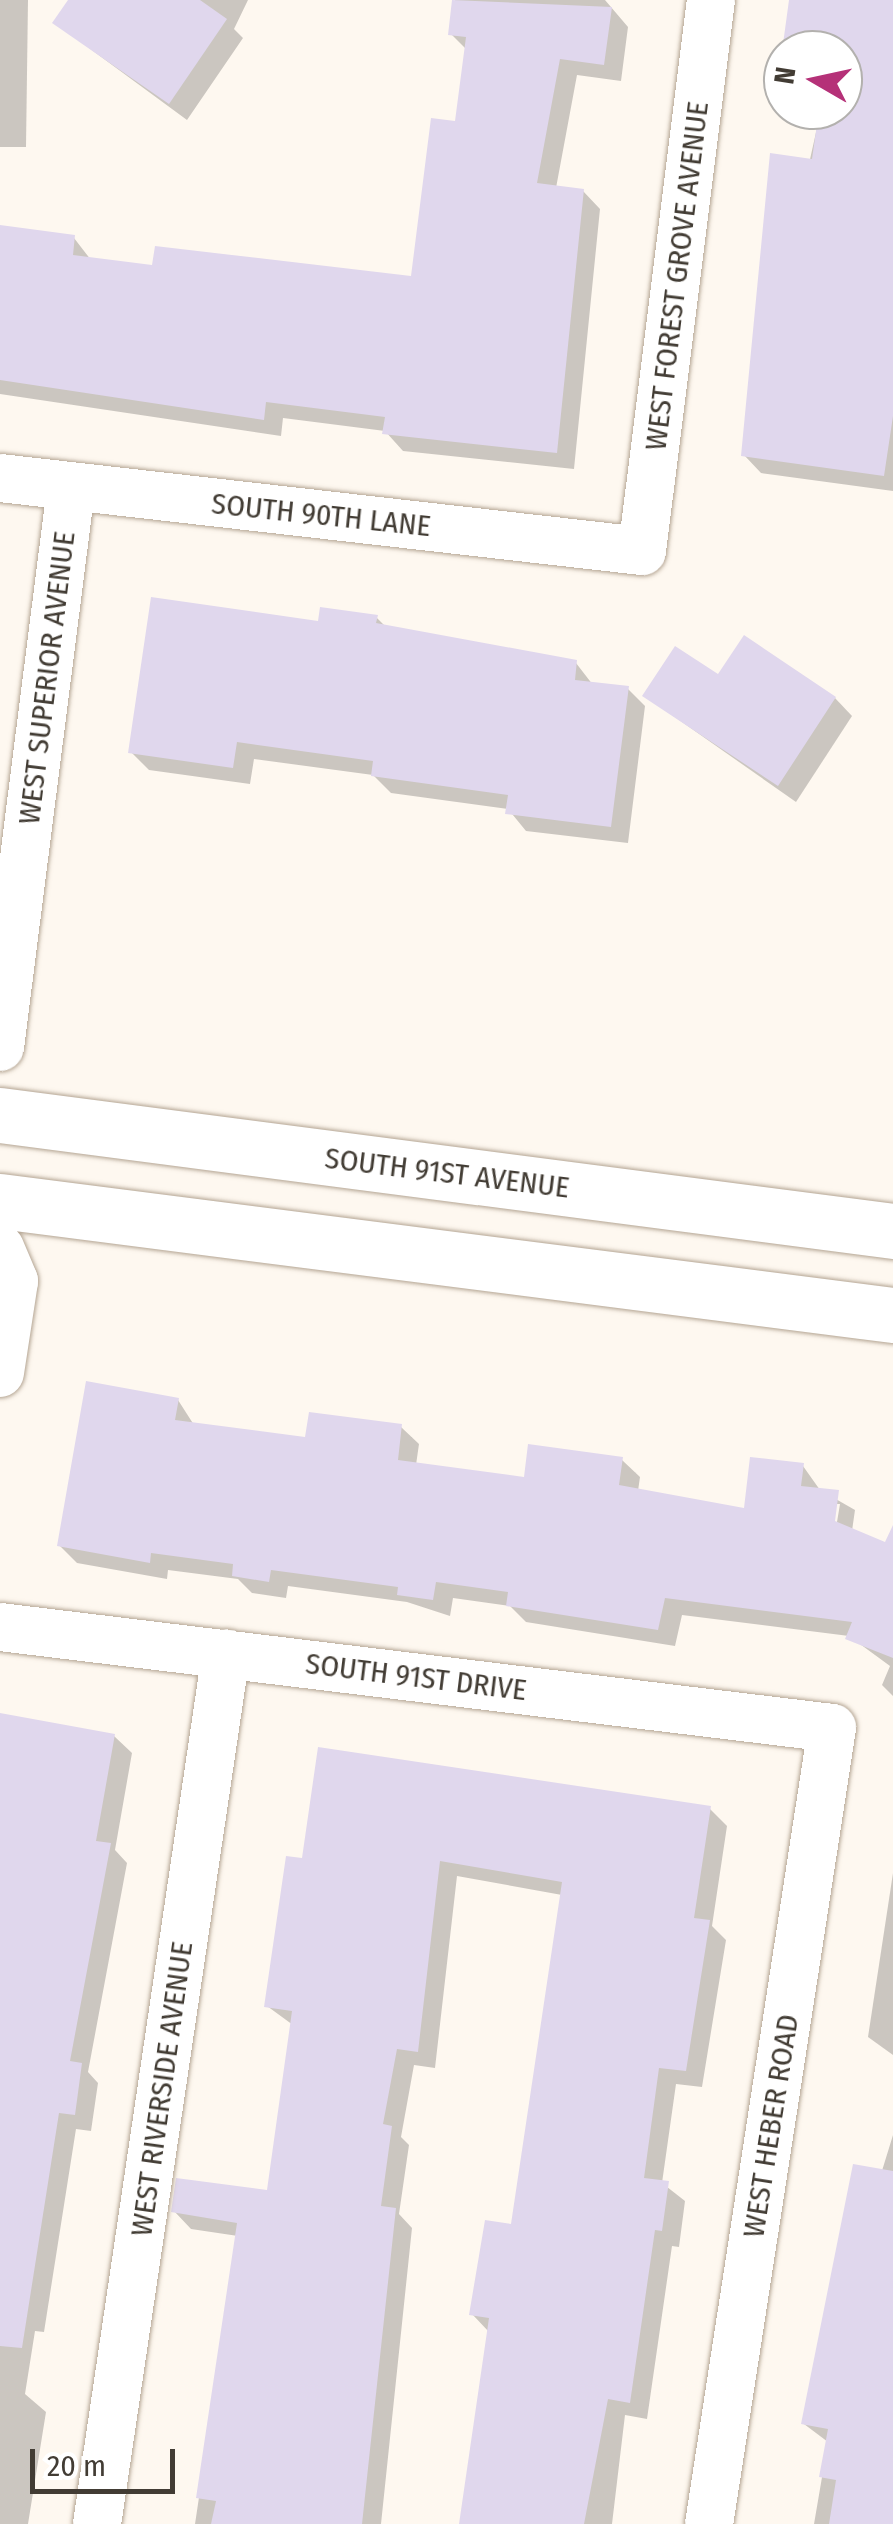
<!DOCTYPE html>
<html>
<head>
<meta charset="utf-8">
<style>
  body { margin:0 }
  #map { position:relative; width:893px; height:2524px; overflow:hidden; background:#fef8f0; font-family:"Fira Sans Condensed",sans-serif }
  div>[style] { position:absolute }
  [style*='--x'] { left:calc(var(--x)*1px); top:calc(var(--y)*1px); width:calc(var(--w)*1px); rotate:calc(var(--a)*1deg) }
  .shadow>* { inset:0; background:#0003 }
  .building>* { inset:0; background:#e0d7ed }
  .roads { filter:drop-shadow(0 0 2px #b4a593) drop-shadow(0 0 2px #b4a593) }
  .minor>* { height:48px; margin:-24px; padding:0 24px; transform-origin:24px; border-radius:24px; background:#fff }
  .secondary>* { height:55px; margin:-27.5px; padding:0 27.5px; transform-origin:27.5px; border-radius:27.5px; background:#fff }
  span { translate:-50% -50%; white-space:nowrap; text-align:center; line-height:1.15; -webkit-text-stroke:9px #fff; paint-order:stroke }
  .street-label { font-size:30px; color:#423c34 }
  .north { position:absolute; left:763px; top:30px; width:100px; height:100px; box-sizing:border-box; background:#fff; border:2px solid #b3b1ae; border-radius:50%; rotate:279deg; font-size:28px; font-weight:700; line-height:40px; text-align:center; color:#423c34 }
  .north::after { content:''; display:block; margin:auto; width:35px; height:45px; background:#b53178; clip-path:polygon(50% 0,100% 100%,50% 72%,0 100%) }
  .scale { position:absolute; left:30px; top:2449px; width:145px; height:45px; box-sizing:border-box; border:5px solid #423c34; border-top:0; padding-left:12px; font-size:30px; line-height:35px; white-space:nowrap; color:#423c34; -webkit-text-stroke:8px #fff; paint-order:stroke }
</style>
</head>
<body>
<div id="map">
  <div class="shadow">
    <div style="clip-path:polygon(0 0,28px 0,26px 147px,0 147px)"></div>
    <div style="clip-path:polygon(71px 0,248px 0,234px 29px,243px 38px,187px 120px,55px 23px)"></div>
    <div style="clip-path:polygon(455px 0,605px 0,628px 27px,621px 81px,577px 75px,556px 188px,583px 191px,600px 209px,574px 469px,403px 451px,385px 431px,283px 418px,281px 436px,0 394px,0 228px,74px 238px,91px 260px,155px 268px,413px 279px,457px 124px,467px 50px,451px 34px)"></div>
    <div style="clip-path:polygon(792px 0,893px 0,893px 491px,761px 473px,744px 455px,821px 110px,843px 110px,843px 50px,793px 50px)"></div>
    <div style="clip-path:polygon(376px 617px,387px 628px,576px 663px,593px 685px,628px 689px,645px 706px,628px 843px,526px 831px,508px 809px,391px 793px,373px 775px,254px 759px,250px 784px,149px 770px,131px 752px,320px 624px)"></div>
    <div style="clip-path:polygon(719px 678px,835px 698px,852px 716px,796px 802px,645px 696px)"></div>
    <div style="clip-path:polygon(evenodd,178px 1400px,194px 1425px,307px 1440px,401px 1427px,419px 1444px,416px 1465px,526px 1480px,622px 1460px,640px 1477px,638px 1491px,746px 1511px,803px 1466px,820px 1490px,855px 1510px,852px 1531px,893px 1548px,893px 1696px,882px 1685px,890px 1666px,849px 1636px,682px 1615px,675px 1646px,526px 1622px,510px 1606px,453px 1598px,450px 1616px,407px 1602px,288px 1586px,286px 1598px,252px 1593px,238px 1579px,168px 1570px,167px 1579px,77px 1563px,59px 1545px,178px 1400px,834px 1504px,840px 1504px,835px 1534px,834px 1504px)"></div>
    <div style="clip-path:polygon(0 1718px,114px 1736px,132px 1753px,115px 1850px,127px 1863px,88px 2072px,98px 2083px,91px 2131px,76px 2129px,44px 2332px,35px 2331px,25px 2394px,46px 2412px,28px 2524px,0 2524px)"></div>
    <div style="clip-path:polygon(709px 1808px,727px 1826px,712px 1926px,726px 1940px,702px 2087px,676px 2084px,662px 2183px,685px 2201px,679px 2247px,672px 2246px,647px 2419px,625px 2415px,612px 2524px,462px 2524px,489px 2332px,472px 2314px,513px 2227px,562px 1895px,457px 1876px,435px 2068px,414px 2065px,401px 2137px,409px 2145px,399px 2214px,412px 2228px,381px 2524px,195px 2524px,238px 2236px,191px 2229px,174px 2211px,270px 2193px,293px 2025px,267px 2006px,304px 1861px)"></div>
    <div style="clip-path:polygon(893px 1873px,893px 2055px,868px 2037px)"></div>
    <div style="clip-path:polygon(893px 2135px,893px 2524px,814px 2524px,828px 2442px,804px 2424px)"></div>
  </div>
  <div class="building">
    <div style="clip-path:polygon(68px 0,200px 0,227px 19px,169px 104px,52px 23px)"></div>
    <div style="clip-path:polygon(452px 0,612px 7px,604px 65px,560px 59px,537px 183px,584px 189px,557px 453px,382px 434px,385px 417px,266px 402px,264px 420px,0 380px,0 225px,75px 235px,73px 255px,152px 265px,155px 246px,411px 276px,431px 118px,455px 121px,466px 37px,448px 35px)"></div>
    <div style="clip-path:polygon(789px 0,893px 0,893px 416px,884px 476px,741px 456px,770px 153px,812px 159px,819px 110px,843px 110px,843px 50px,783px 44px)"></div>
    <div style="clip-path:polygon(151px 597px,318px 621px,320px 607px,378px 615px,376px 623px,577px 660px,575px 680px,629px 686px,611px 827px,505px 814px,508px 795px,371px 776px,373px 761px,237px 742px,233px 768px,128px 753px)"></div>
    <div style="clip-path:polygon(744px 635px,836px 697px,778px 786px,642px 696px,675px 646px,718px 674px)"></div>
    <div style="clip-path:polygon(86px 1381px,179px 1398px,175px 1420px,305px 1437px,309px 1412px,402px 1424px,398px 1460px,524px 1477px,528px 1444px,623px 1457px,619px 1485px,744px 1508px,750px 1457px,804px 1463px,801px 1486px,839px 1490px,835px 1521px,885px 1542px,893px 1525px,893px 1658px,845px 1639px,852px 1622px,665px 1598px,658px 1630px,506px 1606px,508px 1592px,436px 1582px,433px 1600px,397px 1595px,398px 1587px,271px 1570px,269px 1582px,232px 1576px,233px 1564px,151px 1553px,150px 1563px,57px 1546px)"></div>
    <div style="clip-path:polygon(0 1713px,115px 1734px,96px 1841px,111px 1843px,70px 2061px,82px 2063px,75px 2115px,59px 2113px,22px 2348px,0 2346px)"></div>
    <div style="clip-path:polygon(318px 1747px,711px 1806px,694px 1918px,710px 1920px,686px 2071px,659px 2068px,644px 2178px,669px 2181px,662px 2231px,655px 2230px,630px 2403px,608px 2399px,584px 2524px,459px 2524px,489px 2318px,469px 2315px,485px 2220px,511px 2224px,562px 1882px,440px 1861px,418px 2052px,397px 2049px,383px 2124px,392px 2126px,381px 2206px,396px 2208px,362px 2524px,211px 2524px,216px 2501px,196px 2498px,237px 2223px,171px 2212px,176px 2178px,267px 2190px,292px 2011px,264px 2007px,286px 1856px,302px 1858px)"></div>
    <div style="clip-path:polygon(853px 2164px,893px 2171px,893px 2524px,829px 2524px,836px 2480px,819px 2477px,828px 2429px,801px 2424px)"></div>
  </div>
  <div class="roads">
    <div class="minor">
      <div style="--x:0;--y:478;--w:646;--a:6.49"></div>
      <div style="--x:642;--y:551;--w:555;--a:-82.86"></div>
      <div style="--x:0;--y:1047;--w:563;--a:-82.76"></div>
      <div style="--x:0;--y:1248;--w:36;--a:67"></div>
      <div style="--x:14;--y:1281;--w:93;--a:98.7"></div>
      <div style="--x:0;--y:1627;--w:838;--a:6.92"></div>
      <div style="--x:832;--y:1728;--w:805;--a:98.78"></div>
      <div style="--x:97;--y:2524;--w:880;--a:-81.57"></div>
    </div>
    <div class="secondary">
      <div style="--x:0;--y:1115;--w:901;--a:7.4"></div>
      <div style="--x:0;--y:1201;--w:900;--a:7.28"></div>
    </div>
  </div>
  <div class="street-label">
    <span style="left:677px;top:276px;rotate:-83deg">WEST FOREST GROVE AVENUE</span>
    <span style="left:321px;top:515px;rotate:6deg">SOUTH 90TH LANE</span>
    <span style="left:47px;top:678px;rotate:-83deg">WEST SUPERIOR AVENUE</span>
    <span style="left:447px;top:1173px;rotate:7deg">SOUTH 91ST AVENUE</span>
    <span style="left:416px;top:1677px;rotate:7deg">SOUTH 91ST DRIVE</span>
    <span style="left:162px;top:2089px;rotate:-82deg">WEST RIVERSIDE AVENUE</span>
    <span style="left:771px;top:2126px;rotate:-81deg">WEST HEBER ROAD</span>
  </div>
  <div class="north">N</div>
  <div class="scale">20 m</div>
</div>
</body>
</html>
